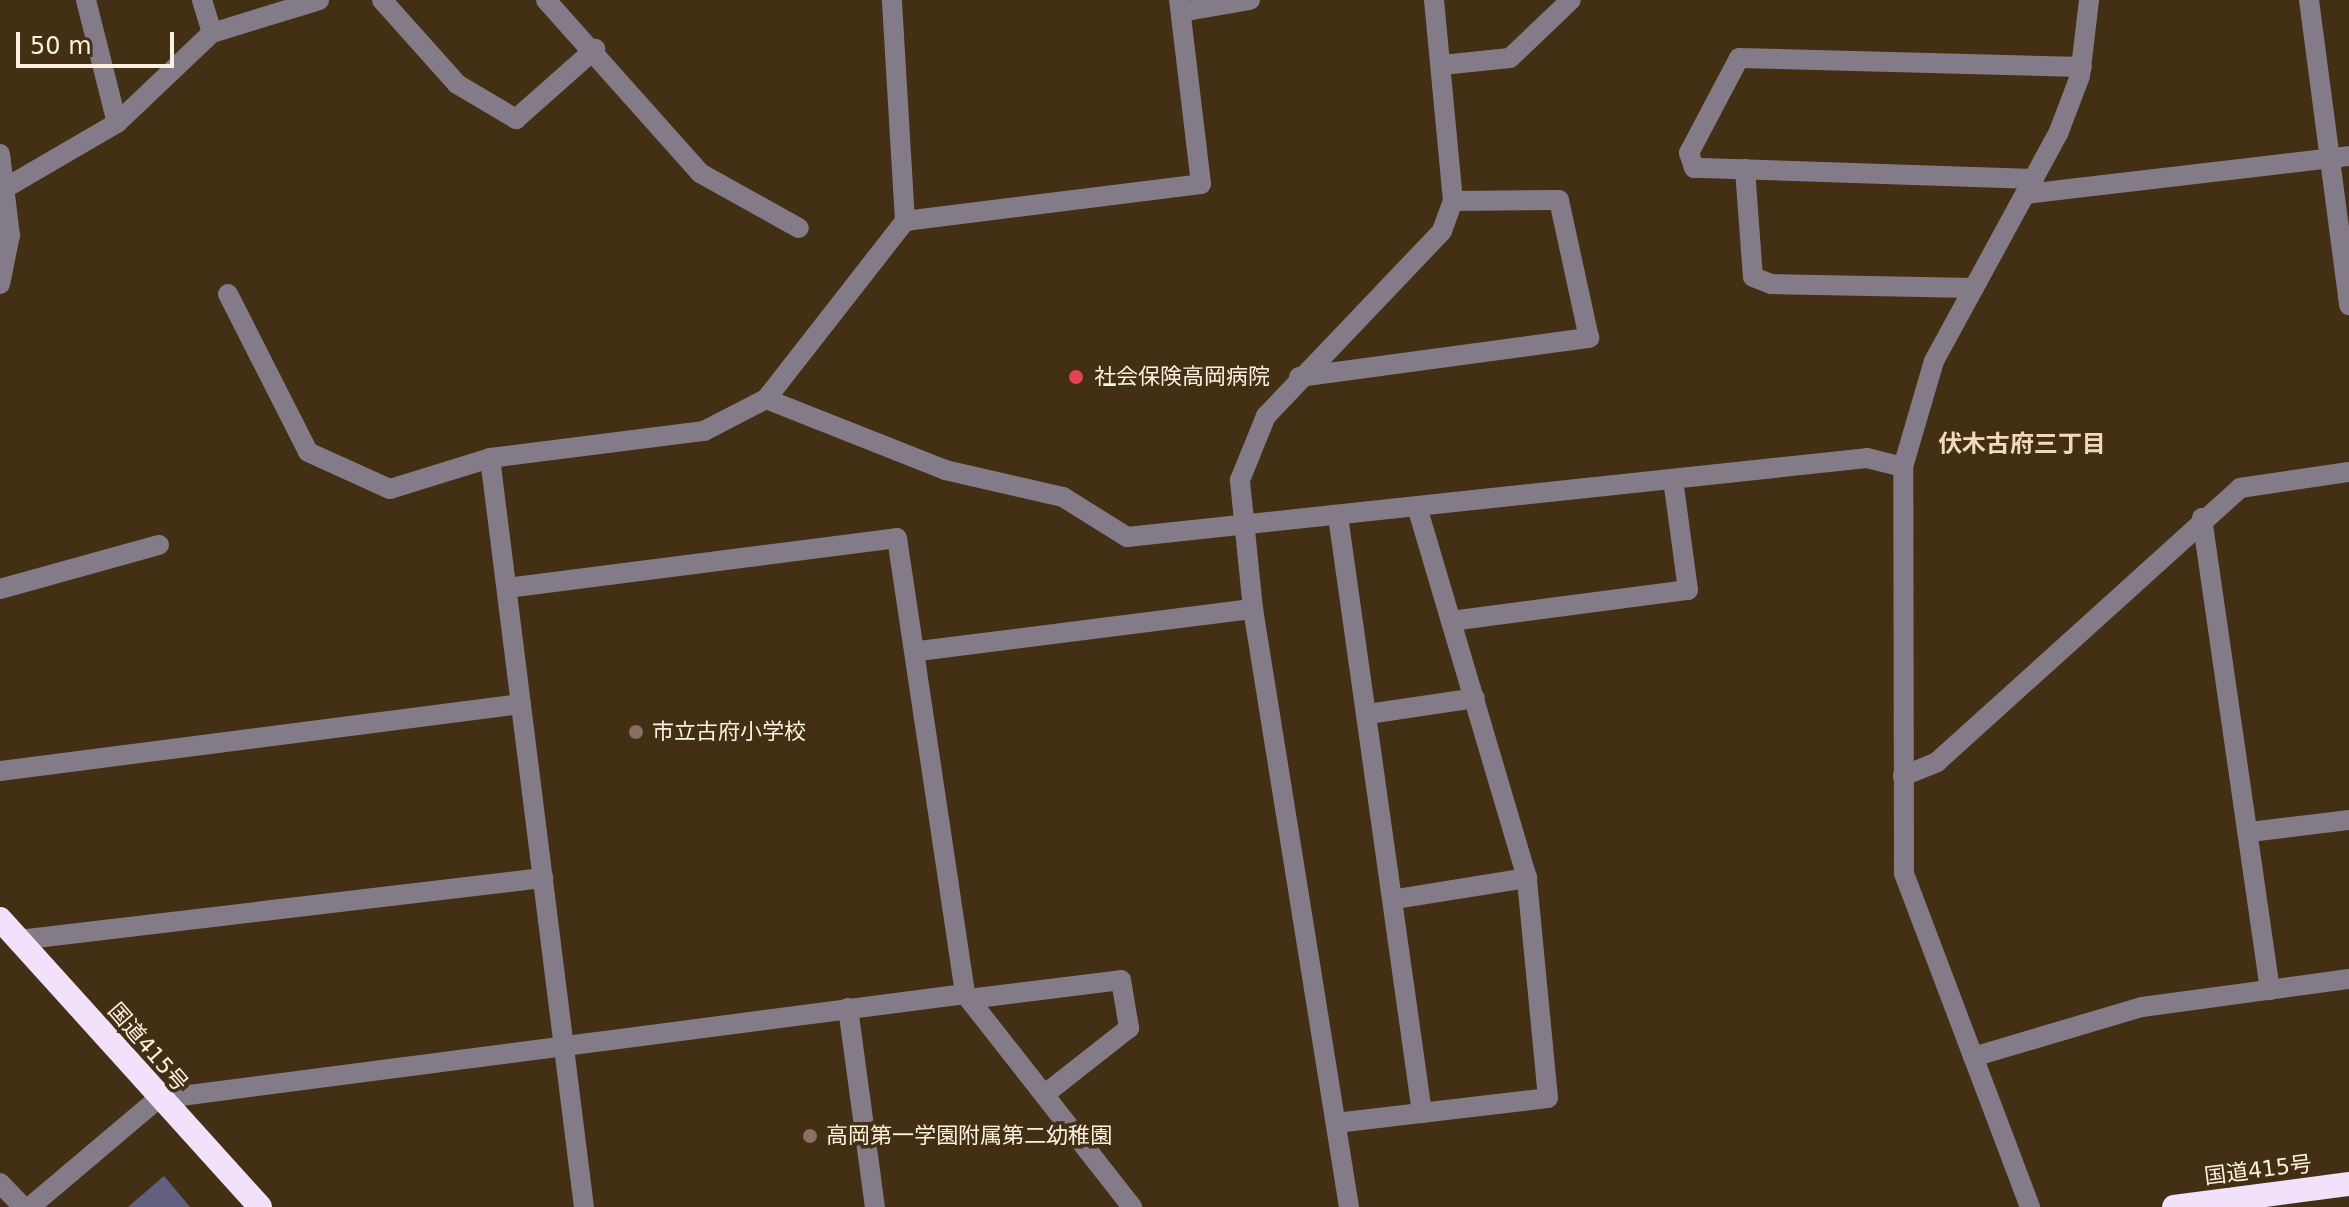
<!DOCTYPE html>
<html>
<head>
<meta charset="utf-8">
<style>
  body { margin:0 }
  #map { position:relative; width:2349px; height:1207px; overflow:hidden; background:#422f14; font-family:"DejaVu Sans","Noto Sans JP",sans-serif }
  div>[style] { position:absolute }
  [style*='--x'] { left:calc(var(--x)*1px); top:calc(var(--y)*1px); width:calc(var(--w)*1px); rotate:calc(var(--a)*1deg) }
  .building>* { inset:0; background:#61607f }
  .minor>* { height:20px; margin:-10px; padding:0 10px; transform-origin:10px; border-radius:10px; background:#837b88 }
  .highway>* { height:24px; margin:-12px; padding:0 12px; transform-origin:12px; border-radius:12px; background:#f2e1fb }
  .dots>* { width:22px; height:22px; translate:-50% -50%; box-sizing:border-box; border:4px solid #422f14; border-radius:50% }
  span { translate:-50% -50%; white-space:nowrap; text-align:center; line-height:1.15; -webkit-text-stroke:7px #422f14; paint-order:stroke }
  .poi-label { font-size:22px; color:#fdf0e1 }
  .left { translate:0 -50%; text-align:left }
  .street-label { font-size:22px; color:#fdf0e1 }
  .neighbourhood-label { font-size:24px; color:#f3d9bb; font-weight:700 }
  .scale { position:absolute; left:16px; top:32px; width:158px; height:36px; box-sizing:border-box; border:4px solid #fdf0e1; border-top:0; padding-left:10px; font-size:24px; line-height:28px; white-space:nowrap; color:#fdf0e1; -webkit-text-stroke:6px #422f14; paint-order:stroke }
</style>
</head>
<body>
<div id="map">
  <div class="building">
    <div style="clip-path:polygon(164px 1176px,190px 1207px,128px 1207px)"></div>
  </div>
  <div class="minor">
    <div style="--x:86;--y:0;--w:127;--a:75.9"></div>
    <div style="--x:202;--y:0;--w:34;--a:73"></div>
    <div style="--x:382;--y:0;--w:113;--a:48.2"></div>
    <div style="--x:457;--y:84;--w:69;--a:30.7"></div>
    <div style="--x:516;--y:119;--w:106;--a:-41.5"></div>
    <div style="--x:546;--y:0;--w:232;--a:48.3"></div>
    <div style="--x:700;--y:173;--w:113;--a:29.1"></div>
    <div style="--x:2309;--y:0;--w:308;--a:82.5"></div>
    <div style="--x:1181;--y:12;--w:70;--a:-9.9"></div>
    <div style="--x:1442;--y:65;--w:68;--a:-5.9"></div>
    <div style="--x:1510;--y:58;--w:84;--a:-43.6"></div>
    <div style="--x:0;--y:154;--w:82;--a:83"></div>
    <div style="--x:10;--y:235;--w:50;--a:101.5"></div>
    <div style="--x:1745;--y:169;--w:108;--a:85.8"></div>
    <div style="--x:1753;--y:277;--w:19;--a:21"></div>
    <div style="--x:1771;--y:284;--w:203;--a:1.1"></div>
    <div style="--x:2034;--y:179;--w:340;--a:-178.1"></div>
    <div style="--x:1694;--y:168;--w:16;--a:-108"></div>
    <div style="--x:1689;--y:153;--w:107;--a:-62.2"></div>
    <div style="--x:1739;--y:58;--w:343;--a:1.5"></div>
    <div style="--x:0;--y:191;--w:135;--a:-30.2"></div>
    <div style="--x:117;--y:123;--w:131;--a:-43.5"></div>
    <div style="--x:212;--y:33;--w:112;--a:-17.1"></div>
    <div style="--x:2026;--y:194;--w:325;--a:-6.7"></div>
    <div style="--x:905;--y:221;--w:298;--a:-7.1"></div>
    <div style="--x:1201;--y:184;--w:185;--a:-96.8"></div>
    <div style="--x:228;--y:294;--w:177;--a:63.1"></div>
    <div style="--x:308;--y:452;--w:90;--a:24.3"></div>
    <div style="--x:390;--y:489;--w:105;--a:-17.2"></div>
    <div style="--x:490;--y:458;--w:216;--a:-7.2"></div>
    <div style="--x:704;--y:431;--w:70;--a:-27.3"></div>
    <div style="--x:766;--y:399;--w:226;--a:-52"></div>
    <div style="--x:905;--y:221;--w:221;--a:-93.4"></div>
    <div style="--x:1299;--y:377;--w:293;--a:-7.7"></div>
    <div style="--x:1589;--y:338;--w:141;--a:-102.3"></div>
    <div style="--x:1559;--y:200;--w:106;--a:179.5"></div>
    <div style="--x:766;--y:399;--w:193;--a:21.6"></div>
    <div style="--x:945;--y:470;--w:121;--a:12.9"></div>
    <div style="--x:1063;--y:497;--w:75;--a:32"></div>
    <div style="--x:1127;--y:537;--w:744;--a:-6.09"></div>
    <div style="--x:1867;--y:458;--w:37;--a:14"></div>
    <div style="--x:490;--y:458;--w:755;--a:82.85"></div>
    <div style="--x:1338;--y:516;--w:603;--a:81.99"></div>
    <div style="--x:2202;--y:518;--w:477;--a:81.8"></div>
    <div style="--x:507;--y:588;--w:393;--a:-7.3"></div>
    <div style="--x:897;--y:538;--w:461;--a:81.5"></div>
    <div style="--x:965;--y:994;--w:271;--a:51.9"></div>
    <div style="--x:0;--y:589;--w:165;--a:-15.5"></div>
    <div style="--x:1451;--y:621;--w:239;--a:-7.5"></div>
    <div style="--x:1688;--y:590;--w:112;--a:-97.7"></div>
    <div style="--x:919;--y:651;--w:337;--a:-7.2"></div>
    <div style="--x:1368;--y:714;--w:108;--a:-8.5"></div>
    <div style="--x:0;--y:771;--w:525;--a:-7.33"></div>
    <div style="--x:1903;--y:776;--w:37;--a:-22"></div>
    <div style="--x:1937;--y:762;--w:409;--a:-42.1"></div>
    <div style="--x:2240;--y:488;--w:110;--a:-8.4"></div>
    <div style="--x:2250;--y:832;--w:100;--a:-6.9"></div>
    <div style="--x:1396;--y:899;--w:133;--a:-9.1"></div>
    <div style="--x:19;--y:940;--w:528;--a:-6.75"></div>
    <div style="--x:969;--y:999;--w:153;--a:-7.1"></div>
    <div style="--x:1121;--y:980;--w:49;--a:80.5"></div>
    <div style="--x:1129;--y:1028;--w:107;--a:141.8"></div>
    <div style="--x:848;--y:1008;--w:201;--a:82.3"></div>
    <div style="--x:1973;--y:1057;--w:176;--a:-16.5"></div>
    <div style="--x:2142;--y:1007;--w:209;--a:-7.7"></div>
    <div style="--x:1336;--y:1123;--w:213;--a:-6.7"></div>
    <div style="--x:1548;--y:1098;--w:221;--a:-95.5"></div>
    <div style="--x:1527;--y:878;--w:387;--a:-106.5"></div>
    <div style="--x:0;--y:1183;--w:33;--a:46"></div>
    <div style="--x:30;--y:1207;--w:167;--a:-40.2"></div>
    <div style="--x:158;--y:1099;--w:814;--a:-7.41"></div>
    <div style="--x:1349;--y:1207;--w:606;--a:-99.12"></div>
    <div style="--x:1253;--y:609;--w:130;--a:-95.8"></div>
    <div style="--x:1240;--y:480;--w:69;--a:-67.9"></div>
    <div style="--x:1266;--y:416;--w:255;--a:-46.4"></div>
    <div style="--x:1442;--y:231;--w:32;--a:-70"></div>
    <div style="--x:1453;--y:201;--w:202;--a:-95.4"></div>
    <div style="--x:2030;--y:1207;--w:357;--a:-110.7"></div>
    <div style="--x:1904;--y:873;--w:406;--a:-90.1"></div>
    <div style="--x:1903;--y:467;--w:110;--a:-73.7"></div>
    <div style="--x:1934;--y:361;--w:259;--a:-61.4"></div>
    <div style="--x:2058;--y:134;--w:62;--a:-69.2"></div>
    <div style="--x:2080;--y:76;--w:77;--a:-83.2"></div>
  </div>
  <div class="highway">
    <div style="--x:0;--y:919;--w:388;--a:47.9"></div>
    <div style="--x:2174;--y:1207;--w:177;--a:-7.5"></div>
  </div>
  <div class="dots">
    <div style="left:1076px;top:377px;background:#e0444e"></div>
    <div style="left:636px;top:732px;background:#8d6e63"></div>
    <div style="left:810px;top:1136px;background:#8d6e63"></div>
  </div>
  <div class="poi-label">
    <span class="left" style="left:1094px;top:377px">社会保険高岡病院</span>
    <span class="left" style="left:652px;top:732px">市立古府小学校</span>
    <span class="left" style="left:826px;top:1136px">高岡第一学園附属第二幼稚園</span>
  </div>
  <div class="street-label">
    <span style="left:148px;top:1047px;rotate:49deg">国道415号</span>
    <span style="left:2258px;top:1170px;rotate:-7deg">国道415号</span>
  </div>
  <div class="neighbourhood-label">
    <span style="left:2022px;top:445px">伏木古府三丁目</span>
  </div>
  <div class="scale">50 m</div>
</div>
</body>
</html>
